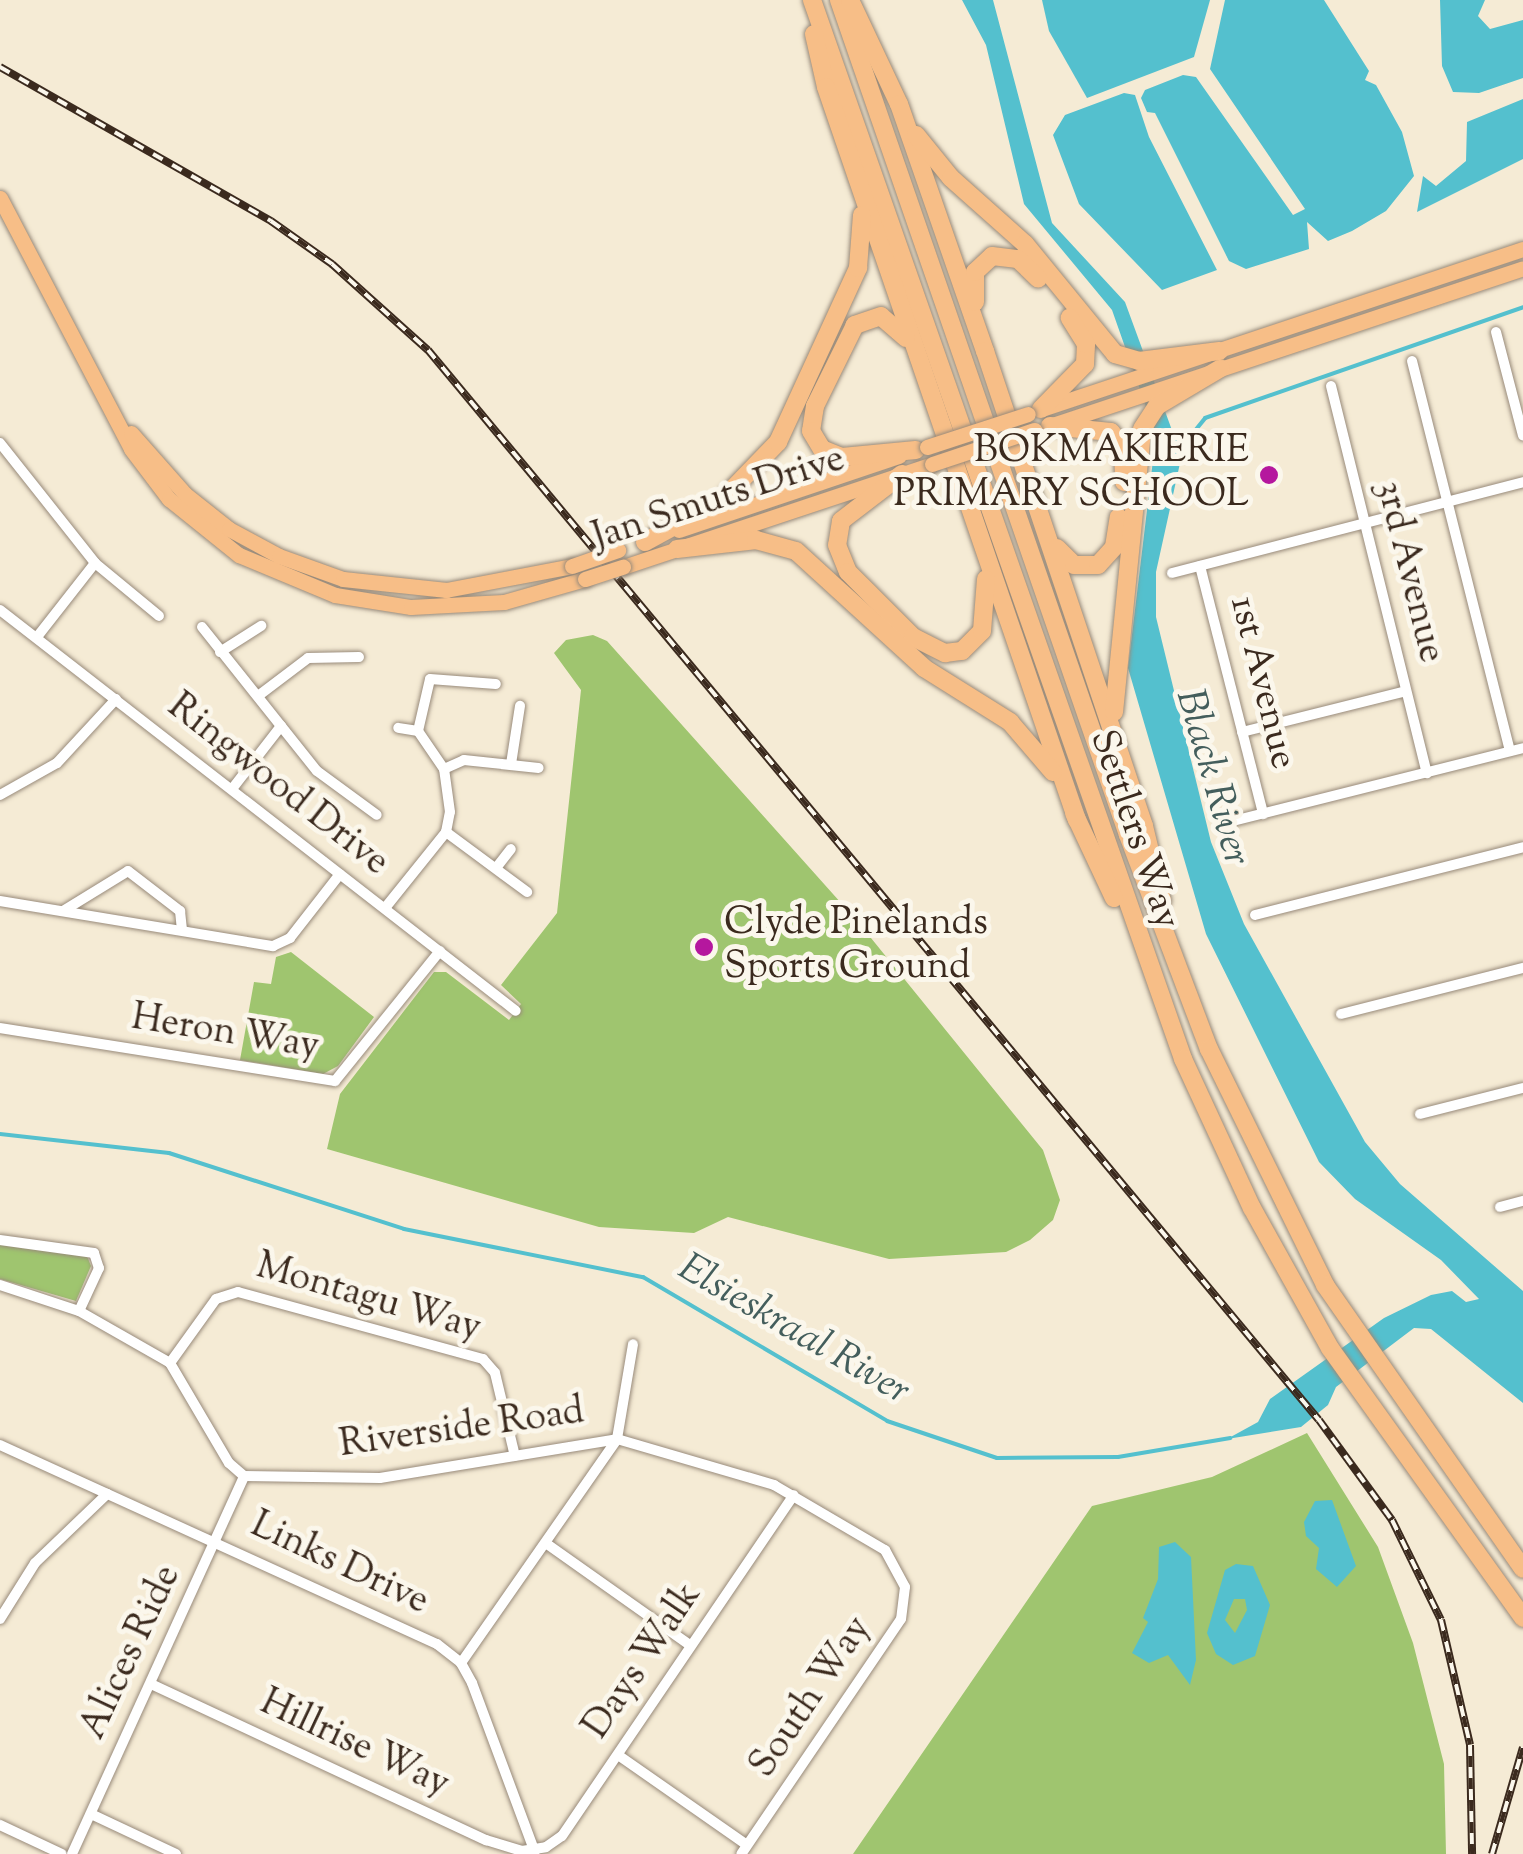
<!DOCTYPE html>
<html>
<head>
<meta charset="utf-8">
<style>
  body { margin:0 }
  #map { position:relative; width:1523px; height:1854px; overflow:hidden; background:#f5ebd5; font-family:"Sorts Mill Goudy",serif }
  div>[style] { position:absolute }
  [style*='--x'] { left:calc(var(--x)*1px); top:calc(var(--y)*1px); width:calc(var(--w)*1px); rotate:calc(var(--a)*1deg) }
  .green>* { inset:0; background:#9fc56f }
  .water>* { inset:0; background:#54c0ce }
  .stream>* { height:4px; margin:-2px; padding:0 2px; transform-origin:2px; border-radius:2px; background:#54c0ce }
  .roads { filter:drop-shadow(0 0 2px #988a7a) drop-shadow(0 0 2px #988a7a) }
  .minor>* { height:10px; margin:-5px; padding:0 5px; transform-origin:5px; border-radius:5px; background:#fff }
  .primary>* { height:15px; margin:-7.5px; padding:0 7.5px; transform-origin:7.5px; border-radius:7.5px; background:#f7be87 }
  .motorway>* { height:18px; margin:-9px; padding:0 9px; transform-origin:9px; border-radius:9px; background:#f7be87 }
  .rail>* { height:8px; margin-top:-4px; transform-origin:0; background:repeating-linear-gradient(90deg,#fbf7ec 0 11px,#3b2a1e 0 22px); box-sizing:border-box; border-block:2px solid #3b2a1e }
  .bridges { filter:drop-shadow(0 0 2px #988a7a) drop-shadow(0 0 2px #988a7a) }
  .primary-bridge>* { height:15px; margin:-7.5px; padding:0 7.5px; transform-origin:7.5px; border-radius:7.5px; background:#f7be87 }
  .dots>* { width:28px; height:28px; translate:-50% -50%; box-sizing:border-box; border:5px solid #fbf7ec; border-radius:50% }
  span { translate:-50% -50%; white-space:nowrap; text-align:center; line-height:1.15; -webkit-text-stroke:10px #fbf7ec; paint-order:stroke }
  .poi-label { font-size:38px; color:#3b2a1e }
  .right { translate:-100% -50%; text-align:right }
  .left { translate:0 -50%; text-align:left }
  .street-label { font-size:38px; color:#3b2a1e }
  .water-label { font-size:40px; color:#445e5c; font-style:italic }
</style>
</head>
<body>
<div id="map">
  <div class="green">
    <div style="clip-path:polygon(593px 635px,607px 641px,858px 922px,1043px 1150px,1060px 1200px,1053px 1220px,1030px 1240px,1006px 1252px,889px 1259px,728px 1217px,694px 1233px,599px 1227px,327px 1149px,340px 1094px,434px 972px,446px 972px,509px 1020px,521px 1004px,501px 985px,557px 913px,581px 690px,554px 653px,566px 640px)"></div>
    <div style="clip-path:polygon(291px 952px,374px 1017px,338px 1066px,323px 1074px,240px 1060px,254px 982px,271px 984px,276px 957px)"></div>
    <div style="clip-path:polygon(0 1239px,87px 1256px,91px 1266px,76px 1301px,0 1279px)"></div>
    <div style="clip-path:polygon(1307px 1433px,1378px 1547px,1413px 1643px,1444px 1764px,1446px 1854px,853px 1854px,1092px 1506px,1212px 1477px)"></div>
  </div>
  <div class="water">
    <div style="clip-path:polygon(962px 0,993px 0,1052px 223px,1125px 302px,1173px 433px,1186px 436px,1156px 572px,1156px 617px,1211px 842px,1244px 924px,1365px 1142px,1400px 1184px,1523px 1291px,1523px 1403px,1431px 1329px,1414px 1328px,1336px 1387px,1328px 1405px,1301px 1427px,1227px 1439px,1258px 1422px,1270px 1399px,1384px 1318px,1431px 1295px,1452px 1291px,1466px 1302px,1479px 1299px,1441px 1260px,1355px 1199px,1319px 1162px,1206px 934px,1128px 668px,1156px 435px,1112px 310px,1024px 204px,986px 45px)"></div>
    <div style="clip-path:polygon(1042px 0,1210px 0,1194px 57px,1087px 98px,1049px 31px)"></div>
    <div style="clip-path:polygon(1225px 0,1324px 0,1369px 71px,1365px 80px,1376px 85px,1402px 132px,1414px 176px,1386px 211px,1352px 231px,1328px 241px,1307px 222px,1309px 249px,1246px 269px,1229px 261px,1155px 113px,1147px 112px,1141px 98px,1145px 90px,1183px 75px,1196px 77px,1293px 215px,1305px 209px,1210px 69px)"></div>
    <div style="clip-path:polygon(1440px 0,1485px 0,1478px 16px,1490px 29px,1523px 20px,1523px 78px,1479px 93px,1453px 92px,1442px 66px)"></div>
    <div style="clip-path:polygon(1124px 93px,1135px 95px,1149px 137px,1217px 270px,1162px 290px,1079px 204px,1053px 135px,1065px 115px)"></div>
    <div style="clip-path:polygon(1523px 99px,1523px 159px,1417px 212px,1423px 176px,1436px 186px,1466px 161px,1467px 122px)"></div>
    <div style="clip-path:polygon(1332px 1500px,1356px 1566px,1337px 1587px,1316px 1569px,1319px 1548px,1306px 1536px,1304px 1522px,1315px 1501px)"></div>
    <div style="clip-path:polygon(1175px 1542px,1191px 1557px,1196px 1660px,1190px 1685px,1168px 1655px,1149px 1663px,1132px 1653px,1148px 1622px,1143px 1618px,1158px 1579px,1159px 1547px)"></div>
    <div style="clip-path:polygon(evenodd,1236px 1564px,1253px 1566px,1270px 1605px,1255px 1656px,1233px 1665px,1216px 1654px,1207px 1633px,1225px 1570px,1236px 1564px,1234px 1599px,1245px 1599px,1247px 1610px,1235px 1633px,1225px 1620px,1234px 1599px)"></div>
  </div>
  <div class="stream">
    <div style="--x:1185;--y:443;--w:32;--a:-51"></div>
    <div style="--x:1205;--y:418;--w:337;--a:-19.2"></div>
    <div style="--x:0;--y:1134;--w:170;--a:6.4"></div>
    <div style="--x:169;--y:1153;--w:247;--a:17.9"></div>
    <div style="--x:404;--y:1229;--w:244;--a:11.4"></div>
    <div style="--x:643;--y:1277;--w:283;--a:30.5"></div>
    <div style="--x:887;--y:1421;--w:116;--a:18.6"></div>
    <div style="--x:997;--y:1458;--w:121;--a:-0.5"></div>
    <div style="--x:1118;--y:1457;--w:114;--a:-9.6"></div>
  </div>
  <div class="roads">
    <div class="minor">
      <div style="--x:1496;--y:332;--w:107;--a:75.4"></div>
      <div style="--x:1412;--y:361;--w:402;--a:75.9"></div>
      <div style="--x:1331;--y:386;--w:399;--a:76.1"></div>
      <div style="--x:0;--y:443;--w:153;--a:51.6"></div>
      <div style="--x:95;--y:563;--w:83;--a:39.6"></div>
      <div style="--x:1200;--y:566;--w:256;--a:75.7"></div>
      <div style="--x:1172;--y:573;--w:363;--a:-14.5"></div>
      <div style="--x:0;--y:610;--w:653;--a:37.85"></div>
      <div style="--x:202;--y:627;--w:184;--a:51.4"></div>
      <div style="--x:317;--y:771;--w:74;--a:36.3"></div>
      <div style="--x:37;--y:637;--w:94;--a:-51.9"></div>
      <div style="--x:220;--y:652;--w:49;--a:-32.4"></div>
      <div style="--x:258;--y:696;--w:63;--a:-37.2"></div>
      <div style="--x:308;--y:658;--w:51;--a:-1.1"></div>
      <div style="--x:418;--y:731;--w:53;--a:-77"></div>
      <div style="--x:430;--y:679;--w:66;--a:4.3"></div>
      <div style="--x:1242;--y:732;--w:169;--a:-14"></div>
      <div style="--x:511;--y:764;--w:59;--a:-81.2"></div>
      <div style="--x:444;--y:769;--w:22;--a:-24"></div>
      <div style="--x:464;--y:760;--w:75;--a:6.1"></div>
      <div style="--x:232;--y:789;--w:80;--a:-52.1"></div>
      <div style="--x:0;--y:795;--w:65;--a:-29.3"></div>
      <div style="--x:57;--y:763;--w:87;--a:-47.3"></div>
      <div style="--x:1221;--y:824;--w:311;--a:-14.1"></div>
      <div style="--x:446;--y:832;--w:101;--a:36.5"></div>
      <div style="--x:496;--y:868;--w:24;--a:-52"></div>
      <div style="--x:0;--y:901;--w:277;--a:9.4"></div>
      <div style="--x:273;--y:946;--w:19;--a:-25"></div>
      <div style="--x:290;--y:938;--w:81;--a:-52"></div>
      <div style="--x:385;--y:908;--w:97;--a:-51.2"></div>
      <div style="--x:446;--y:832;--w:20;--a:-79"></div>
      <div style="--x:450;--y:812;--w:43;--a:-97.9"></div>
      <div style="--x:444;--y:769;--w:46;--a:-124.4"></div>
      <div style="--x:418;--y:731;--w:20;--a:-171"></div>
      <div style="--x:63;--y:911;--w:76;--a:-31.6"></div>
      <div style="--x:128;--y:871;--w:66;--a:37.6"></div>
      <div style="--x:180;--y:911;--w:19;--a:84"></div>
      <div style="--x:1255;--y:915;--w:276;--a:-14.2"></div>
      <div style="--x:1341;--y:1014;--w:188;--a:-14.2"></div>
      <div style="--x:0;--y:1028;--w:339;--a:9"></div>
      <div style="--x:335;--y:1081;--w:167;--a:-51.1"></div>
      <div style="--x:1420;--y:1114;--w:106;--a:-14.2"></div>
      <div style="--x:1500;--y:1207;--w:24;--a:-15"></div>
      <div style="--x:0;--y:1240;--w:95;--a:7.9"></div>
      <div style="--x:94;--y:1253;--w:16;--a:72"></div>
      <div style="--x:99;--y:1268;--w:47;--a:114.9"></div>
      <div style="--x:0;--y:1285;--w:83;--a:18.2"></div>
      <div style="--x:79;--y:1311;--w:105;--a:29.7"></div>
      <div style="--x:170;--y:1363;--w:116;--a:59.5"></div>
      <div style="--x:229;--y:1463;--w:20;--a:41"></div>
      <div style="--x:244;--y:1476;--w:136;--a:0.8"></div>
      <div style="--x:380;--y:1478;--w:240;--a:-9.3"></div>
      <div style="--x:617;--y:1439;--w:164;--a:16.3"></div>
      <div style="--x:774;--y:1485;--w:129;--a:30.4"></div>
      <div style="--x:885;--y:1550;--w:42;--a:61.6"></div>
      <div style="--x:905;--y:1587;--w:32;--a:97"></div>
      <div style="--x:901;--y:1619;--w:284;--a:124.2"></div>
      <div style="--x:170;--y:1363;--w:79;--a:-54.3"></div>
      <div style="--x:216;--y:1299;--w:23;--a:-18"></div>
      <div style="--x:238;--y:1292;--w:254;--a:15.3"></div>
      <div style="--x:483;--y:1359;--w:18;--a:49"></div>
      <div style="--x:495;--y:1373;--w:85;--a:76.5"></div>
      <div style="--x:0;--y:1445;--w:480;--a:24.5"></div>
      <div style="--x:437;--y:1644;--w:31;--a:38"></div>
      <div style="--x:461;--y:1663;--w:23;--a:61"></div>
      <div style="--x:472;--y:1683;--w:180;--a:69.6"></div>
      <div style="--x:547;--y:1544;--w:176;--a:35.3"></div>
      <div style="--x:0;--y:1619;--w:66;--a:-58"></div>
      <div style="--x:35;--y:1563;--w:100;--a:-43.8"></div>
      <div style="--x:461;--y:1663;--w:273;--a:-55.1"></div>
      <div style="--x:617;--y:1439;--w:96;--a:-80.4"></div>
      <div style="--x:151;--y:1684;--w:370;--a:25"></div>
      <div style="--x:486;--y:1840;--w:38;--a:17"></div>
      <div style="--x:522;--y:1851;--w:24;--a:-9"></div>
      <div style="--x:546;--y:1847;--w:19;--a:-35"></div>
      <div style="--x:562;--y:1836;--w:412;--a:-55.8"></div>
      <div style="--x:618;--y:1755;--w:157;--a:34.9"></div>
      <div style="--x:91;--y:1814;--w:94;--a:25.2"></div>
      <div style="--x:0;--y:1825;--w:68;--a:25.1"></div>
      <div style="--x:72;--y:1854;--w:415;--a:-65.5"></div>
    </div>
    <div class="primary">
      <div style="--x:0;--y:198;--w:283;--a:62.4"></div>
      <div style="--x:131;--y:449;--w:63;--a:52.8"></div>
      <div style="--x:169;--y:499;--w:90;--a:38.7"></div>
      <div style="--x:239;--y:555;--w:104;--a:22.6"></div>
      <div style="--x:335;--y:595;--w:77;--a:9"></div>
      <div style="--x:411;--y:607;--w:93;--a:-3.1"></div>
      <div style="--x:504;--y:602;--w:84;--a:-15.9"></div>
      <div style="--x:1042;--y:409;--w:507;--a:-18.4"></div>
      <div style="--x:1052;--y:425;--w:496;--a:-18.4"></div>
      <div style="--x:131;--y:433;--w:81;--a:48.5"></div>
      <div style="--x:185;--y:494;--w:56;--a:38.5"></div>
      <div style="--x:229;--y:529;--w:57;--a:28.4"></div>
      <div style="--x:279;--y:556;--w:68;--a:19.8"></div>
      <div style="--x:343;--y:579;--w:104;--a:6.1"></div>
      <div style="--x:446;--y:590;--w:128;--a:-10.8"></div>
      <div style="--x:679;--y:530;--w:232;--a:-18.6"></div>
      <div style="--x:623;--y:567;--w:326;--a:-18.4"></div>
    </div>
    <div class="motorway">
      <div style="--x:812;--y:0;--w:1122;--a:70.69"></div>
      <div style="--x:1183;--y:1059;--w:164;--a:65.2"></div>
      <div style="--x:1252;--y:1208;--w:160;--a:60.9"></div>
      <div style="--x:1330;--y:1348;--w:332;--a:54.4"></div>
      <div style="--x:839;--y:0;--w:884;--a:70.91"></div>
      <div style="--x:1128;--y:835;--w:229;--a:69.3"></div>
      <div style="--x:1209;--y:1049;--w:263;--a:63.8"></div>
      <div style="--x:1325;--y:1285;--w:346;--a:55.1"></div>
      <div style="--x:850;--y:0;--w:115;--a:64.8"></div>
      <div style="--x:899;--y:104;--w:262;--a:70.8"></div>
      <div style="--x:985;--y:351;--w:501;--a:71.49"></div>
      <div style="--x:1144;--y:826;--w:77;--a:76.5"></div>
      <div style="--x:814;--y:34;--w:54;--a:77.2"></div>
      <div style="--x:826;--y:87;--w:775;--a:71.1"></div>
      <div style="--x:916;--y:135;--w:55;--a:50.9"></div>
      <div style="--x:951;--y:178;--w:99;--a:41.7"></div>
      <div style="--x:1025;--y:244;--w:142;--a:50.7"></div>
      <div style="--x:1115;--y:354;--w:25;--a:16"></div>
      <div style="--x:1139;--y:361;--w:81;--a:-7.1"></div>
      <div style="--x:975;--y:302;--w:30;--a:-90"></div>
      <div style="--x:975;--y:272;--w:23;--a:-43"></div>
      <div style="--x:992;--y:256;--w:26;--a:7"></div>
      <div style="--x:1018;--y:259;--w:28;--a:44"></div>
      <div style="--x:906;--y:338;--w:33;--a:-139"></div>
      <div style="--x:881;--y:316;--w:28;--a:161"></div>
      <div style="--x:855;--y:325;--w:90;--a:116.3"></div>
      <div style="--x:815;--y:406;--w:25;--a:99"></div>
      <div style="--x:811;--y:431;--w:21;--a:59"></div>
      <div style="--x:822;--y:449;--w:22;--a:22"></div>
      <div style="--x:842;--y:457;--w:74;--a:-5.4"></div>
      <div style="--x:1041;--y:409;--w:63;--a:-45.6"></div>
      <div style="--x:1085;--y:364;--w:20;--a:-87"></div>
      <div style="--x:1086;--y:344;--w:31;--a:-122"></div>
      <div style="--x:1050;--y:426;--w:61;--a:5.6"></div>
      <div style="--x:1111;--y:432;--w:20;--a:53"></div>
      <div style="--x:1123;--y:448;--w:34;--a:88"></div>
      <div style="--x:902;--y:474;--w:77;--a:142.4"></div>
      <div style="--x:841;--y:521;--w:24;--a:99"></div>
      <div style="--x:837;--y:545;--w:29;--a:68"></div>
      <div style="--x:848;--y:572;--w:92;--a:45"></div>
      <div style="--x:913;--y:637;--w:36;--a:27"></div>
      <div style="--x:945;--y:653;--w:17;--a:-7"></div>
      <div style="--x:962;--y:651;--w:28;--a:-45"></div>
      <div style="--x:982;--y:631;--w:52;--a:-85.6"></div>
      <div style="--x:645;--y:542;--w:88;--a:-28.6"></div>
      <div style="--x:722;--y:500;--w:81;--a:-46"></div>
      <div style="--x:778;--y:442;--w:192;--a:-65.3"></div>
      <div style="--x:858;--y:268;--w:53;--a:-85.7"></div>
      <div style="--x:1057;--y:548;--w:24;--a:45"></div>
      <div style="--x:1074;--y:565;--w:24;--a:0"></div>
      <div style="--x:1098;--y:565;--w:24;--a:-48"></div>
      <div style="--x:1114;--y:547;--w:30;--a:-81"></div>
      <div style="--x:677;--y:549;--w:80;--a:-6.5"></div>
      <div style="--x:756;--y:540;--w:41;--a:15.4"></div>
      <div style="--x:796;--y:551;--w:173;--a:42.4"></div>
      <div style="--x:924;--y:668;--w:102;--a:32.1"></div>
      <div style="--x:1010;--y:722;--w:66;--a:49.3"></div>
      <div style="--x:1114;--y:712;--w:284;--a:-84.3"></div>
      <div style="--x:1142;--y:429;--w:27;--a:-57"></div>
      <div style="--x:1157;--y:406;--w:74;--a:-30.7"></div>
      <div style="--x:1074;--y:813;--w:94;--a:64.8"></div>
    </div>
  </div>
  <div class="rail">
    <div style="--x:0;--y:67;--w:312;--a:29.6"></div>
    <div style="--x:271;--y:221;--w:75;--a:35.2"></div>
    <div style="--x:332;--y:264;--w:129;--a:41.9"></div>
    <div style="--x:428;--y:350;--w:1392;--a:50.22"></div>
    <div style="--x:1319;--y:1420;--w:124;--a:53.9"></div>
    <div style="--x:1392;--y:1520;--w:111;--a:63.9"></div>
    <div style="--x:1441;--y:1620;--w:128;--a:76.9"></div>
    <div style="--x:1470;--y:1745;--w:109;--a:88.9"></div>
    <div style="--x:1492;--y:1854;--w:111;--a:-73.8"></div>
  </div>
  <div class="bridges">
    <div class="primary-bridge">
      <div style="--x:927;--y:447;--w:106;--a:-18.1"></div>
      <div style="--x:932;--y:464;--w:108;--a:-18.4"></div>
      <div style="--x:572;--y:566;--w:49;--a:-19.2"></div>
      <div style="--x:585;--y:579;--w:40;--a:-18"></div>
    </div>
  </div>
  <div class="dots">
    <div style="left:1269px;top:475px;background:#b5179e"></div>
    <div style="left:704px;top:947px;background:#b5179e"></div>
  </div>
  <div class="poi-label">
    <span class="right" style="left:1249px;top:475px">BOKMAKIERIE<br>PRIMARY SCHOOL</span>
    <span class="left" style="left:724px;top:947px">Clyde Pinelands<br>Sports Ground</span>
  </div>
  <div class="street-label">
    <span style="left:719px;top:500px;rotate:-18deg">Jan Smuts Drive</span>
    <span style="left:1408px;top:572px;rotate:76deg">3rd Avenue</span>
    <span style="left:1261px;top:683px;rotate:76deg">1st Avenue</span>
    <span style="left:277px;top:786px;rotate:38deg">Ringwood Drive</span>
    <span style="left:1133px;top:830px;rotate:71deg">Settlers Way</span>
    <span style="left:225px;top:1034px;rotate:9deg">Heron Way</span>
    <span style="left:368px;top:1299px;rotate:16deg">Montagu Way</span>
    <span style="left:462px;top:1430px;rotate:-8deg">Riverside Road</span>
    <span style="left:339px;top:1565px;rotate:25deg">Links Drive</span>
    <span style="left:132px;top:1653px;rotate:-65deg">Alices Ride</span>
    <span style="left:644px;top:1662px;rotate:-56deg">Days Walk</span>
    <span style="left:812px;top:1698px;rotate:-56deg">South Way</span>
    <span style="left:354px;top:1745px;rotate:25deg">Hillrise Way</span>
  </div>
  <div class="water-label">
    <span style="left:1211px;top:778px;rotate:74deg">Black River</span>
    <span style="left:793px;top:1331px;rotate:30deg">Elsieskraal River</span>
  </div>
</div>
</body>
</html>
